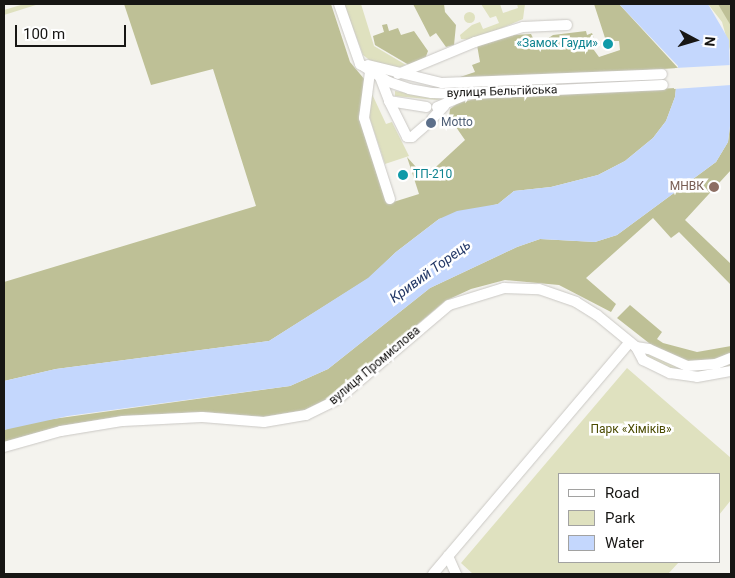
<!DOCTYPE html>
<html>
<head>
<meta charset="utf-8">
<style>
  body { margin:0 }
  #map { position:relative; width:735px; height:578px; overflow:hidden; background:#f4f3ee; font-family:Roboto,sans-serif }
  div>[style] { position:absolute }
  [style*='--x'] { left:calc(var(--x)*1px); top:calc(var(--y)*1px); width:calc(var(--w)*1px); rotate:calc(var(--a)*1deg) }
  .green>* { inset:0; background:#dfe1bf }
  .round { border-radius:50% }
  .forest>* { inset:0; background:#bec096 }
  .water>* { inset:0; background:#c4d7fd }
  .pier>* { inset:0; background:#f4f3ee }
  .roads { filter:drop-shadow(0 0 1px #cac8c4) drop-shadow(0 0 1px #cac8c4) }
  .minor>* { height:10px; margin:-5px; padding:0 5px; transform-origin:5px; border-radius:5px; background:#fff }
  .dots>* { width:14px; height:14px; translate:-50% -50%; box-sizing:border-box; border:2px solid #fff; border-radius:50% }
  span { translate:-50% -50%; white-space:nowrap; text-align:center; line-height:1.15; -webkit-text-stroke:5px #fff; paint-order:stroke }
  .culture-label { font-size:12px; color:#0d838f }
  .right { translate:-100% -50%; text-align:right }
  .left { translate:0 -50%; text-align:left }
  .street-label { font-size:12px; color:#171614 }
  .service-label { font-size:12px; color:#4e5e75 }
  .education-label { font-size:12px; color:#785e54 }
  .park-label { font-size:12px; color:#4b4b02 }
  .water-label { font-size:14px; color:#213665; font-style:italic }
  .frame { position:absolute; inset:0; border:5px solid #171614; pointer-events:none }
  .legend { position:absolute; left:558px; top:473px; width:162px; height:90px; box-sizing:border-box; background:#fff; border:1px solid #a2a2a1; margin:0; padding:6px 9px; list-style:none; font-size:15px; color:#171614 }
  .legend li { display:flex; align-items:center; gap:10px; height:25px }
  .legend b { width:25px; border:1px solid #a2a2a1 }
  .north { position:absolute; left:670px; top:15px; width:50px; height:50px; -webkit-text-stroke:4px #fff; paint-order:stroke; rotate:96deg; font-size:14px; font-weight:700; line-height:20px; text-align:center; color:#171614 }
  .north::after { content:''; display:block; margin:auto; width:18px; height:22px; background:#171614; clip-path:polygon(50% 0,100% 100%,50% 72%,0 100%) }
  .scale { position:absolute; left:15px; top:25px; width:111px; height:22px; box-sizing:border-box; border:2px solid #171614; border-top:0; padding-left:6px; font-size:15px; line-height:18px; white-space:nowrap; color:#171614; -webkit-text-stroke:4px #fff; paint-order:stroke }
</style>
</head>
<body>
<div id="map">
  <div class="green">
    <div style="clip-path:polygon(24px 4px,39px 4px,4px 15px,4px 10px)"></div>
    <div style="clip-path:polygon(344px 4px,361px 4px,374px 46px,406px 65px,395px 69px,372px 62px,363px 55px)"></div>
    <div style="clip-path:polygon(481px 4px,500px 4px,503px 13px,518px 8px,517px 4px,525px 4px,523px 19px,474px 40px,461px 39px,460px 35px,472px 25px,480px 22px,483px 29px,499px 23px,496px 16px,490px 18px)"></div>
    <div style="clip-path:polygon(708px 4px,731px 4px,731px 54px,722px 22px)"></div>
    <div class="round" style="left:463.5px;top:11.5px;width:11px;height:11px"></div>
    <div style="clip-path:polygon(395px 91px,434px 97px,444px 98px,437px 100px,395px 96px)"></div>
    <div style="clip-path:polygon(372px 94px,386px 124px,392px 122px,409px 156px,385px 164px,367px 110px)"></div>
    <div style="clip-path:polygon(645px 352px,731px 361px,731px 367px,718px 371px,679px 373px,645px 357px)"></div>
    <div style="clip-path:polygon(627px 368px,731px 458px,731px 500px,719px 515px,719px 474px,559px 474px,559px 562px,679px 562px,668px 574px,473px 574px,461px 563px)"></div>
  </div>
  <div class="forest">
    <div style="clip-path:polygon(124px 4px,331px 4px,350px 62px,365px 80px,359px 118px,387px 204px,419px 194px,407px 157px,425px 177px,465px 140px,449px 117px,450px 109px,458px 103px,479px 98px,676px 88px,675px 97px,666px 121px,653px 138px,625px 161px,598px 175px,551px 187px,514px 191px,498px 204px,439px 219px,396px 252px,369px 278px,269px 341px,56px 369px,4px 381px,4px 282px,256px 206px,213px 69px,151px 85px)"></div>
    <div style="clip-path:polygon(413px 4px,444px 4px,445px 12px,456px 25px,454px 45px,446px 47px,436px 33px,430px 37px)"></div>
    <div style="clip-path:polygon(594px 4px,619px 4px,678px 68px,525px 78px,457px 78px,475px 72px,472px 65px,480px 62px,477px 45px,514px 35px,531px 34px,537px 46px,553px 35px,586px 31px,587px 35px,592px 33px,596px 45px,591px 46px,599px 57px,620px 50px,619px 41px,606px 41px)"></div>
    <div style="clip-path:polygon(718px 4px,731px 4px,731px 26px)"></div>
    <div style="clip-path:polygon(387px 24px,389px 31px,398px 28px,401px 35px,414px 31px,428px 51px,425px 59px,409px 65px,375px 45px,373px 36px,384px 32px,382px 25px)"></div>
    <div style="clip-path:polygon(731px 118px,731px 170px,685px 220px,731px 264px,731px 285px,679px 232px,671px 238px,653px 218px,586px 278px,616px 304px,611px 312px,559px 285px,505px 280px,471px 289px,445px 301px,333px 396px,305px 410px,263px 417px,203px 412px,122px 416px,61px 426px,4px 442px,4px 430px,24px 423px,290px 386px,328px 369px,430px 288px,517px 247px,540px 239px,595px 242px,617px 235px,716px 162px,728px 142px)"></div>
    <div style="clip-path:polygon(630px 305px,662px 332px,657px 339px,663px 343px,697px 352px,731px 346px,731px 354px,697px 364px,663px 354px,617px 318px)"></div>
  </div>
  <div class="water">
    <div style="clip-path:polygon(619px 4px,708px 4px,729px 40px,731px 118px,728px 142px,716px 162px,617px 235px,595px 242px,540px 239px,517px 247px,430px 288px,328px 369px,290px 386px,68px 416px,4px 430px,4px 381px,56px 369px,269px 341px,368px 278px,396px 252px,439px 219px,457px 211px,498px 204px,514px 191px,551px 187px,598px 175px,625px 161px,653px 138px,666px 121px,675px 97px,678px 66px)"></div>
  </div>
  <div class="pier">
    <div style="clip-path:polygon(731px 65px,731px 85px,674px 89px,675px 68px)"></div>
  </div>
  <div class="roads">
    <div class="minor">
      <div style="--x:339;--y:4;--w:64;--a:70.7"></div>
      <div style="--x:360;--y:64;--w:34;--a:32"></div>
      <div style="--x:389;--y:82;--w:21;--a:19"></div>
      <div style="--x:409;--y:89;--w:23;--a:10"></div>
      <div style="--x:432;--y:93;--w:38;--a:2"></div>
      <div style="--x:470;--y:94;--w:193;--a:-2.7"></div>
      <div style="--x:368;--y:65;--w:76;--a:13.7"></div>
      <div style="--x:442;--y:83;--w:220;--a:-2.3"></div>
      <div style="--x:370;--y:72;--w:46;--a:97.4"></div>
      <div style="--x:364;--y:118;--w:85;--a:72.2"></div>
      <div style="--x:398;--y:74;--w:83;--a:-22.6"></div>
      <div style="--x:475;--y:42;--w:50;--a:-17.4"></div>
      <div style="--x:523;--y:27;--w:44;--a:-2.6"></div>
      <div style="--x:380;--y:77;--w:26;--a:69"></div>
      <div style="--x:389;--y:101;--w:38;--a:9"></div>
      <div style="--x:389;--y:101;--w:40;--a:63.4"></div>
      <div style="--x:407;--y:137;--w:5;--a:0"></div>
      <div style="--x:412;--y:137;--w:18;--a:-41"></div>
      <div style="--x:437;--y:107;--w:28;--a:-23"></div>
      <div style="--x:432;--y:119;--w:18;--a:-47"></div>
      <div style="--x:636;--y:347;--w:13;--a:9"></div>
      <div style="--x:649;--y:349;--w:42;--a:24.1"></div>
      <div style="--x:687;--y:366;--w:29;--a:-4"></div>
      <div style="--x:716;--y:364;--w:16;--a:-22"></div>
      <div style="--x:4;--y:447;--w:59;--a:-15.7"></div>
      <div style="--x:61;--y:431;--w:63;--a:-9.2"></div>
      <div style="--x:123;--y:421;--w:79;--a:-2.9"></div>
      <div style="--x:202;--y:417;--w:62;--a:4.6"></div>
      <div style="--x:264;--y:422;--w:43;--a:-9.5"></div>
      <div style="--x:306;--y:415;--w:34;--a:-26"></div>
      <div style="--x:337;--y:400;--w:147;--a:-40.3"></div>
      <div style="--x:449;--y:305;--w:58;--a:-17.2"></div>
      <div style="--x:504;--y:288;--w:35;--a:2"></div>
      <div style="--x:539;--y:289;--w:39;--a:19"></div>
      <div style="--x:576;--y:302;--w:25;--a:32"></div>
      <div style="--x:597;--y:315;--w:50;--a:39.4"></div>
      <div style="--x:636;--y:347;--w:15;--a:62"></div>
      <div style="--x:643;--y:360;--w:30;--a:26"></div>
      <div style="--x:670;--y:373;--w:27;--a:8"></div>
      <div style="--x:697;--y:377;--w:35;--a:-10"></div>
      <div style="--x:448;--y:556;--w:20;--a:66"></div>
      <div style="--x:433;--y:574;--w:304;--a:-49.7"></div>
    </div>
  </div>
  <div class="dots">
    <div style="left:608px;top:44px;background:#0f9aa8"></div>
    <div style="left:431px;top:123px;background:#5c6f8a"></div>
    <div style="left:403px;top:175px;background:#0f9aa8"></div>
    <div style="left:714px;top:187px;background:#8d6e63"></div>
  </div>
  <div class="culture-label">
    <span class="right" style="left:598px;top:44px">«Замок Гауди»</span>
    <span class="left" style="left:413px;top:175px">ТП-210</span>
  </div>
  <div class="street-label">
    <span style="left:502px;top:92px;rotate:-2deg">вулиця Бельгійська</span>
    <span style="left:375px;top:366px;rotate:-40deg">вулиця Промислова</span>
  </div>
  <div class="service-label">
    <span class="left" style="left:441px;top:123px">Motto</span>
  </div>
  <div class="education-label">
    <span class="right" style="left:704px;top:187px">МНВК</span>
  </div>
  <div class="park-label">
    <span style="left:631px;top:430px">Парк «Хіміків»</span>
  </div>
  <div class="water-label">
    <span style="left:430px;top:271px;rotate:-36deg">Кривий Торець</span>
  </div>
  <div class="frame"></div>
  <ul class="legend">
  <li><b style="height:6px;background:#fff"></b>Road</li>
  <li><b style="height:14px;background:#dfe1bf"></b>Park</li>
  <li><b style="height:14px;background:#c4d7fd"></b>Water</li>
  </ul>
  <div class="north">N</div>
  <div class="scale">100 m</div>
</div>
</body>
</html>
